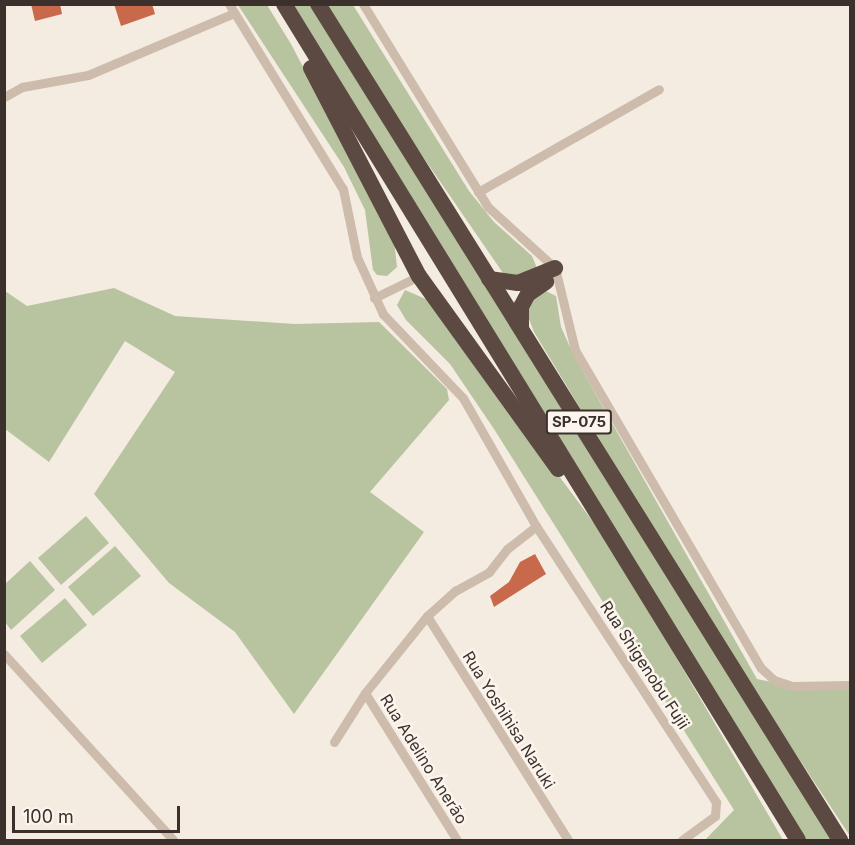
<!DOCTYPE html>
<meta charset="utf-8">
<style>
body{margin:0}
#map{position:relative;width:855px;height:845px;overflow:hidden;background:#f4ebe1;font-family:Inter,sans-serif}
div>[style]{position:absolute}
[style*='--x']{left:calc(var(--x)*1px);top:calc(var(--y)*1px);width:calc(var(--w)*1px);rotate:calc(var(--a)*1deg)}
.green>*{inset:0;background:#b8c4a0}
.building>*{inset:0;background:#c8694b}
.minor>*{height:9px;margin:-4.5px;padding:0 4.5px;transform-origin:4.5px;border-radius:4.5px;background:#cdbbac}
.motorway>*{height:16px;margin:-8px;padding:0 8px;transform-origin:8px;border-radius:8px;background:#5c4a42}
span{translate:-50% -50%;white-space:nowrap;text-align:center;line-height:1.15;-webkit-text-stroke:5px #fbf5ee;paint-order:stroke}
.shield-label span{padding:2px 4px;background:#fbf5ee;border:2px solid;border-radius:4px;-webkit-text-stroke-width:0}
.shield-label{font-size:15px;color:#3b302b;font-weight:700}
.street-label{font-size:16px;color:#3b302b}
.frame{position:absolute;inset:0;border:6px solid #3b302b;pointer-events:none}
.scale{position:absolute;left:12px;top:806px;width:168px;height:27px;box-sizing:border-box;border:3px solid #3b302b;border-top:0;padding-left:8px;font-size:18px;line-height:21px;white-space:nowrap;color:#3b302b;-webkit-text-stroke:4px #fbf5ee;paint-order:stroke}
</style>
<div id="map">
<div class="green">
<i style="clip-path:polygon(238px 5px,267px 5px,291px 44px,394px 240px,397px 267px,387px 276px,377px 275px,373px 270px,365px 210px,344px 167px)"></i>
<i style="clip-path:polygon(291px 5px,310px 5px,832px 840px,806px 840px)"></i>
<i style="clip-path:polygon(327px 5px,353px 5px,469px 191px,494px 222px,532px 256px,537px 268px,517px 277px,503px 273px,386px 103px)"></i>
<i style="clip-path:polygon(114px 288px,175px 316px,295px 324px,379px 322px,447px 389px,449px 400px,370px 492px,424px 532px,294px 714px,235px 632px,169px 583px,94px 494px,175px 372px,125px 341px,49px 462px,5px 429px,5px 291px,27px 306px)"></i>
<i style="clip-path:polygon(405px 290px,428px 300px,611px 546px,783px 840px,705px 840px,734px 810px,494px 429px,450px 364px,406px 320px,397px 305px)"></i>
<i style="clip-path:polygon(544px 290px,556px 296px,561px 327px,574px 356px,757px 679px,780px 684px,850px 688px,850px 836px,719px 638px,534px 332px,527px 314px,533px 294px)"></i>
<i style="clip-path:polygon(86px 516px,109px 543px,61px 585px,38px 558px)"></i>
<i style="clip-path:polygon(115px 546px,141px 576px,93px 616px,68px 587px)"></i>
<i style="clip-path:polygon(30px 561px,55px 590px,11px 630px,5px 622px,5px 584px)"></i>
<i style="clip-path:polygon(65px 598px,87px 625px,42px 663px,20px 636px)"></i>
</div>
<div class="building">
<i style="clip-path:polygon(31px 4px,60px 4px,62px 14px,35px 21px)"></i>
<i style="clip-path:polygon(114px 4px,152px 4px,155px 14px,121px 26px)"></i>
<i style="clip-path:polygon(535px 554px,546px 574px,494px 607px,490px 596px,509px 582px,520px 562px)"></i>
</div>
<div class="minor">
<i style="--x:229;--y:4;--w:217;--a:58.4"></i>
<i style="--x:343;--y:189;--w:69;--a:78.4"></i>
<i style="--x:357;--y:257;--w:63;--a:65.5"></i>
<i style="--x:383;--y:314;--w:116;--a:46.4"></i>
<i style="--x:463;--y:398;--w:147;--a:60.3"></i>
<i style="--x:536;--y:526;--w:330;--a:56.9"></i>
<i style="--x:716;--y:802;--w:14;--a:94"></i>
<i style="--x:715;--y:816;--w:41;--a:144"></i>
<i style="--x:363;--y:4;--w:238;--a:58.4"></i>
<i style="--x:488;--y:207;--w:91;--a:42.3"></i>
<i style="--x:555;--y:268;--w:84;--a:76.3"></i>
<i style="--x:575;--y:350;--w:368;--a:59.7"></i>
<i style="--x:761;--y:668;--w:18;--a:43"></i>
<i style="--x:774;--y:680;--w:20;--a:18"></i>
<i style="--x:793;--y:686;--w:57;--a:-1"></i>
<i style="--x:4;--y:97;--w:21;--a:-29"></i>
<i style="--x:22;--y:87;--w:67;--a:-10.3"></i>
<i style="--x:88;--y:75;--w:159;--a:-23"></i>
<i style="--x:478;--y:192;--w:208;--a:-29.6"></i>
<i style="--x:374;--y:298;--w:50;--a:-26.1"></i>
<i style="--x:427;--y:616;--w:265;--a:57.8"></i>
<i style="--x:4;--y:654;--w:251;--a:47.7"></i>
<i style="--x:365;--y:693;--w:173;--a:58"></i>
<i style="--x:334;--y:742;--w:58;--a:-57.7"></i>
<i style="--x:365;--y:693;--w:99;--a:-51.2"></i>
<i style="--x:427;--y:616;--w:38;--a:-42"></i>
<i style="--x:455;--y:591;--w:39;--a:-29"></i>
<i style="--x:489;--y:572;--w:29;--a:-52"></i>
<i style="--x:507;--y:549;--w:37;--a:-38"></i>
</div>
<div class="motorway">
<i style="--x:284;--y:4;--w:981;--a:58.42"></i>
<i style="--x:318;--y:4;--w:986;--a:58.02"></i>
<i style="--x:311;--y:68;--w:234;--a:62.6"></i>
<i style="--x:419;--y:276;--w:238;--a:54.2"></i>
<i style="--x:489;--y:279;--w:29;--a:8"></i>
<i style="--x:518;--y:283;--w:40;--a:-22"></i>
<i style="--x:521;--y:326;--w:19;--a:-90"></i>
<i style="--x:521;--y:307;--w:15;--a:-62"></i>
<i style="--x:528;--y:294;--w:22;--a:-34"></i>
</div>
<div class="shield-label">
<span style="left:579px;top:422px">SP-075</span>
</div>
<div class="street-label">
<span style="left:645px;top:665px;rotate:57deg">Rua Shigenobu Fujii</span>
<span style="left:509px;top:720px;rotate:58deg">Rua Yoshihisa Naruki</span>
<span style="left:424px;top:759px;rotate:58deg">Rua Adelino Anerão</span>
</div>
<div class="frame"></div>
<div class="scale">100 m</div>
</div>
